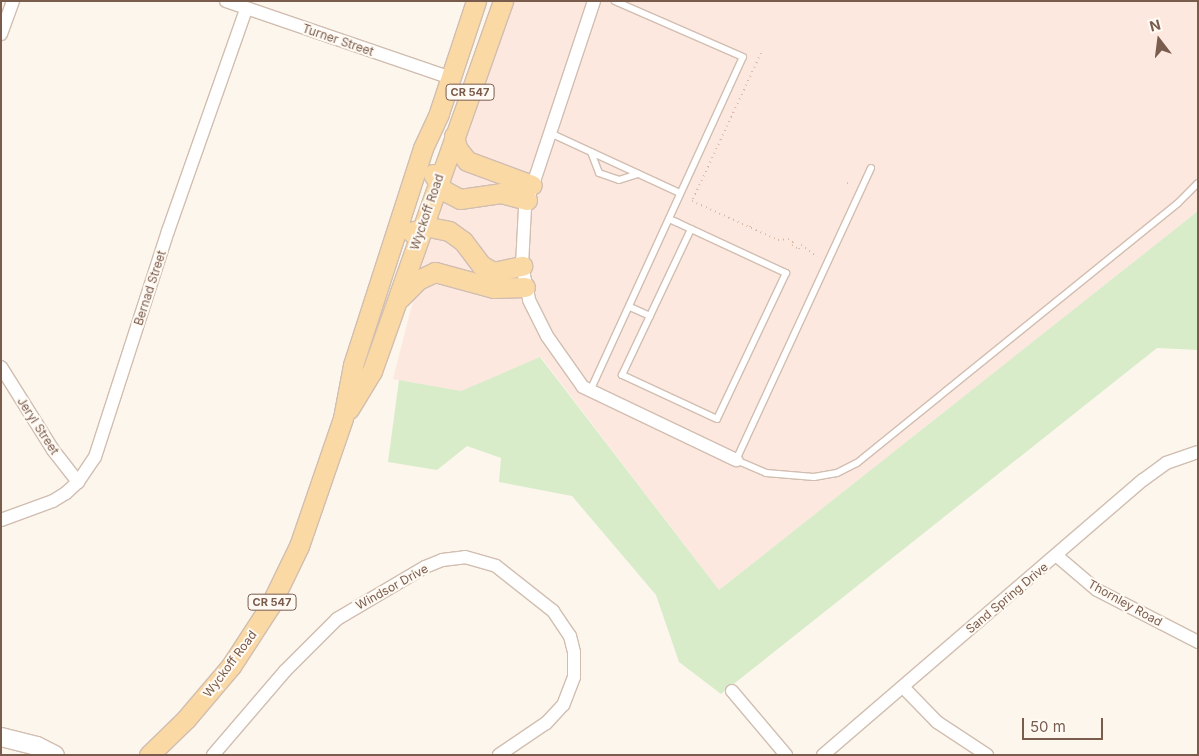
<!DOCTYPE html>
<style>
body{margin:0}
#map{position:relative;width:1199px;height:756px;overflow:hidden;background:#fdf6ec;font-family:Inter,sans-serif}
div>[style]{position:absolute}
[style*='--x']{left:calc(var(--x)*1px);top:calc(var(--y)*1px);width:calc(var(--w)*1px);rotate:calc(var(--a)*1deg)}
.commercial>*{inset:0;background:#fde8e0}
.green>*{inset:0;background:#d8ecc9}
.path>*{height:2px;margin-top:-1px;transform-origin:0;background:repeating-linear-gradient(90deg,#d9b8a5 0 1px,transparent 0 5px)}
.roads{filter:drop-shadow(1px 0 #d1beb0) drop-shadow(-1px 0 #d1beb0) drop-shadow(0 1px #d1beb0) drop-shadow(0 -1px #d1beb0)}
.lane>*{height:6px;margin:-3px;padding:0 3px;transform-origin:3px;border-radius:3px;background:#fff}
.street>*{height:12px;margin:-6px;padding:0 6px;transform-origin:6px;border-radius:6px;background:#fff}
.secondary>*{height:18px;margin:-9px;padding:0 9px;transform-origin:9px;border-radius:9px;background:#fff}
.primary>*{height:19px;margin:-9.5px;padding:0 9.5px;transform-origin:9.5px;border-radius:9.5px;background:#fbd9a5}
span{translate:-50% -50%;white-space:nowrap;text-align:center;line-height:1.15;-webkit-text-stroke:4px #fffaf3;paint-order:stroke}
.shield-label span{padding:1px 4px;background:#fffaf3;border:1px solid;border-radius:4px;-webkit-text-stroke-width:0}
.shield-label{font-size:11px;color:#7a5c4d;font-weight:700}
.street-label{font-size:12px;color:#7a5c4d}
.frame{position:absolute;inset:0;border:2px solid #7a5c4d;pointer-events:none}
.north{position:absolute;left:1134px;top:15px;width:50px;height:50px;-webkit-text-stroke:4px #fffaf3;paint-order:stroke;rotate:345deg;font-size:14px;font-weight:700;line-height:20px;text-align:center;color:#7a5c4d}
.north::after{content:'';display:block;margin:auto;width:18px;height:22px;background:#7a5c4d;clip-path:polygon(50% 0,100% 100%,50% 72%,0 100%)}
.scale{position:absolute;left:1022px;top:718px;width:81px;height:22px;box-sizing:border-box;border:2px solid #7a5c4d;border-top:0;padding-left:6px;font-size:15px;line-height:18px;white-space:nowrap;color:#7a5c4d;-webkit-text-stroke:4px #fffaf3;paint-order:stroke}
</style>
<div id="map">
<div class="commercial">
<i style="clip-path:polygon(513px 1px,1198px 1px,1198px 211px,719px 590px,541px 357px,461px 391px,393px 379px,435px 215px)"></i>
</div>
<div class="green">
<i style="clip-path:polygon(1198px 211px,1198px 350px,1157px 348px,721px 694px,679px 662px,656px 595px,572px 496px,499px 482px,501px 458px,467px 446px,437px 470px,388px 462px,399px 380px,461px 391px,540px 357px,719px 590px)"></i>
</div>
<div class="path">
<i style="--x:761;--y:53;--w:163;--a:115"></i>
<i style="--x:692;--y:201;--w:94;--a:24.4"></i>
<i style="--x:778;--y:240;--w:10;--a:-6"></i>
<i style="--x:788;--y:239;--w:6;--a:31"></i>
<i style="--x:793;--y:242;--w:3;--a:108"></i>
<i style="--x:792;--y:245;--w:8;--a:30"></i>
<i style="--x:799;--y:249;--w:4;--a:-63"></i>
<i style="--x:801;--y:245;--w:20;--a:37"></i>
<i style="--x:847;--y:183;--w:4;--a:27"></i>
<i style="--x:750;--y:227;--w:5;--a:-68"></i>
</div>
<div class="roads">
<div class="lane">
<i style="--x:550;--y:133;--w:143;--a:24.8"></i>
<i style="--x:591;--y:152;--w:22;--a:69"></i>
<i style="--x:599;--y:173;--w:21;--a:19"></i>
<i style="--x:619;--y:180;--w:20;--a:-18"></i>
<i style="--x:871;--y:168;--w:322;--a:114.8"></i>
<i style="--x:736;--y:460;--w:33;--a:23"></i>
<i style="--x:766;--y:473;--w:48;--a:4.8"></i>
<i style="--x:814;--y:477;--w:23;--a:-10"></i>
<i style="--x:837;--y:473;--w:22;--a:-27"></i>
<i style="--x:857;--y:463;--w:413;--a:-39"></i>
<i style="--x:1178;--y:203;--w:28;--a:-45"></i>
<i style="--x:669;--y:219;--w:8;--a:23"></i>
<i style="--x:676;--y:222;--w:17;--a:25"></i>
<i style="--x:691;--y:229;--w:105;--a:24.9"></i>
<i style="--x:786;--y:273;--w:161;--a:115.3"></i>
<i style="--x:717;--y:419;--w:105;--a:-155.1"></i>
<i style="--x:622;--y:375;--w:161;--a:-64.7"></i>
<i style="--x:630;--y:307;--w:22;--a:24"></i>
<i style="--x:590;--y:391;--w:367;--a:-65.4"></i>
<i style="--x:743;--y:57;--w:140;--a:-156.4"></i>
</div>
<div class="street">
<i style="--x:226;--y:1;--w:238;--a:18.9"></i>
<i style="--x:594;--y:1;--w:218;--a:108.4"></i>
<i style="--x:525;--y:208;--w:58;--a:93"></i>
<i style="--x:522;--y:266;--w:35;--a:78"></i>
<i style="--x:529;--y:300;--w:40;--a:63.4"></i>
<i style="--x:547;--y:336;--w:62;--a:54.8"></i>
<i style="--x:583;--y:387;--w:170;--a:25.5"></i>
<i style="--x:1;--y:34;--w:35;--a:-70"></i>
<i style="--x:1;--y:367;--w:98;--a:57.9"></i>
<i style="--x:53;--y:450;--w:41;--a:52"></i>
<i style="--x:1;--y:520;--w:55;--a:-20.1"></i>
<i style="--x:53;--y:501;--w:15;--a:-32"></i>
<i style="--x:66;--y:493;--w:16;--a:-43"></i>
<i style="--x:78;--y:482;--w:30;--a:-56"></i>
<i style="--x:95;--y:457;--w:237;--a:-72.1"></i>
<i style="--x:168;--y:231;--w:234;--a:-70.6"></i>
<i style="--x:1057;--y:556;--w:52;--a:40.4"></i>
<i style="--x:1097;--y:590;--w:114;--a:27.2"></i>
<i style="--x:903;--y:687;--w:49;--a:45.8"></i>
<i style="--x:937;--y:722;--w:60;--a:33.4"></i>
<i style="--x:732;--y:691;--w:84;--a:49.8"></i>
<i style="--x:213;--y:755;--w:111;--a:-49.4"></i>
<i style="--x:285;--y:671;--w:74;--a:-45"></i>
<i style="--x:337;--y:619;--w:102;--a:-30.6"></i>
<i style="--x:425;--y:567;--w:18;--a:-22"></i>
<i style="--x:442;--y:560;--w:23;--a:-7"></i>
<i style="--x:465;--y:557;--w:32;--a:16"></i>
<i style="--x:496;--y:566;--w:73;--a:38.3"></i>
<i style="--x:553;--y:611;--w:30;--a:56"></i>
<i style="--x:570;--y:636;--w:16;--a:76"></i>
<i style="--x:574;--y:652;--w:25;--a:90"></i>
<i style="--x:574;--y:677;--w:30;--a:111"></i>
<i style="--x:563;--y:705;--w:25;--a:133"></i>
<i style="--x:546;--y:723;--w:57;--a:145.8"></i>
<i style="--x:823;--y:755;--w:422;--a:-40.7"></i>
<i style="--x:1143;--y:480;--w:29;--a:-36"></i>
<i style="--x:1166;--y:463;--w:34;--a:-19"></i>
</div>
<div class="secondary">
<i style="--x:1;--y:737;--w:37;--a:14"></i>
<i style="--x:37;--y:746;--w:20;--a:27"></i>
</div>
<div class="primary">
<i style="--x:454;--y:136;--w:12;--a:76"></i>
<i style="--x:457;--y:148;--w:16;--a:52"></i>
<i style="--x:467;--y:161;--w:69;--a:20.3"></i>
<i style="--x:433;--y:174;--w:19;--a:58"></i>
<i style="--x:443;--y:190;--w:19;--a:28"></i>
<i style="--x:460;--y:199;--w:41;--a:-8.3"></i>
<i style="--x:501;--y:193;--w:27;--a:15"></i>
<i style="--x:411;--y:232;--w:19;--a:-16"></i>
<i style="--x:429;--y:227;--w:20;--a:11"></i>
<i style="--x:449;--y:231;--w:17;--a:36"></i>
<i style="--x:463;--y:241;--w:30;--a:53"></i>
<i style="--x:481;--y:265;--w:14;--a:30"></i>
<i style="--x:493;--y:272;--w:30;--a:-12"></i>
<i style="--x:400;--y:298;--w:25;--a:-45"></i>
<i style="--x:418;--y:280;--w:19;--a:-25"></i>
<i style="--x:435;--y:272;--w:61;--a:15.2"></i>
<i style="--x:494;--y:288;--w:31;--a:-2"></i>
<i style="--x:349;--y:409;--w:44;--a:-58.8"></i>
<i style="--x:372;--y:371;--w:393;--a:-70.5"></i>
<i style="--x:149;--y:755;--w:52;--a:-44.2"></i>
<i style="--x:186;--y:719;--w:70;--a:-49.7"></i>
<i style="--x:231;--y:666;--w:72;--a:-57"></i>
<i style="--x:270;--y:606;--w:67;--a:-64.2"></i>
<i style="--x:299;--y:546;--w:135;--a:-71"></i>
<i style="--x:343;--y:418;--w:54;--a:-79.3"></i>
<i style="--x:353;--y:365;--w:228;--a:-72.1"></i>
<i style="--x:423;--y:148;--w:38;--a:-65"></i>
<i style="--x:439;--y:113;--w:118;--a:-71.7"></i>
</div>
</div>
<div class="shield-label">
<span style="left:470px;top:92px">CR 547</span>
<span style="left:272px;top:602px">CR 547</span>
</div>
<div class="street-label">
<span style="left:338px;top:40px;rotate:19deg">Turner Street</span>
<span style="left:427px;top:212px;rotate:-71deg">Wyckoff Road</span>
<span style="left:150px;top:288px;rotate:-72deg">Bernad Street</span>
<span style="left:38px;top:426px;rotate:57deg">Jeryl Street</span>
<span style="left:392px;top:587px;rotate:-29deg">Windsor Drive</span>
<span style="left:1007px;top:598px;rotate:-40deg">Sand Spring Drive</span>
<span style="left:1125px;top:603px;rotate:29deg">Thornley Road</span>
<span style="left:230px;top:664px;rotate:-53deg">Wyckoff Road</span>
</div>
<div class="frame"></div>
<div class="north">N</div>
<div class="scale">50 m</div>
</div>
